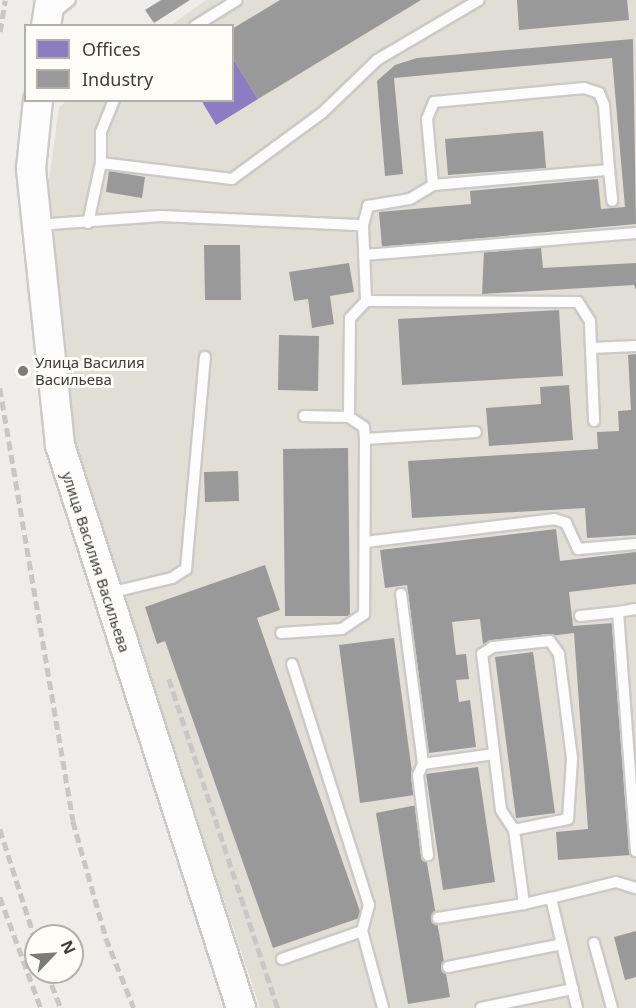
<!DOCTYPE html>
<meta charset="utf-8">
<style>
body{margin:0}
#map{position:relative;width:636px;height:1008px;overflow:hidden;background:#eeedea;font-family:"Noto Sans",sans-serif}
div>[style]{position:absolute}
[style*='--x']{left:calc(var(--x)*1px);top:calc(var(--y)*1px);width:calc(var(--w)*1px);rotate:calc(var(--a)*1deg)}
.built>*{inset:0;background:#e1ded6}
.offices>*{inset:0;background:#8e7cc3}
.industry>*{inset:0;background:#999}
.roads{filter:drop-shadow(2px 0 #cbcac7) drop-shadow(-2px 0 #cbcac7) drop-shadow(0 2px #cbcac7) drop-shadow(0 -2px #cbcac7)}
.lane>*{height:10px;margin:-5px;padding:0 5px;transform-origin:5px;border-radius:5px;background:#fcfcfc}
.secondary>*{height:28px;margin:-14px;padding:0 14px;transform-origin:14px;border-radius:14px;background:#fcfcfc}
.rail>*{height:4.5px;margin-top:-2.25px;transform-origin:0;background:repeating-linear-gradient(90deg,#c7c7c6 0 9px,transparent 0 13.5px)}
.dots>*{width:16px;height:16px;translate:-50% -50%;box-sizing:border-box;border:3px solid #fdfcf6;border-radius:50%}
span{translate:-50% -50%;white-space:nowrap;text-align:center;line-height:1.15;-webkit-text-stroke:6px #fdfcf6;paint-order:stroke}
.poi-label{font-size:15px;color:#3e3d3b}
.left{translate:0 -50%;text-align:left}
.street-label{font-size:15px;color:#3e3d3b}
.legend{position:absolute;left:24px;top:24px;width:210px;height:78px;box-sizing:border-box;background:#fdfcf6;border:2px solid #b1b0ab;margin:0;padding:8px 10px;list-style:none;font-size:18px;color:#3e3d3b}
.legend li{display:flex;align-items:center;gap:12px;height:30px}
.legend b{width:30px;border:2px solid #b1b0ab}
.north{position:absolute;left:24px;top:924px;width:60px;height:60px;box-sizing:border-box;background:#fdfcf6;border:2px solid #b1b0ab;border-radius:50%;rotate:65deg;font-size:16px;font-weight:700;line-height:24px;text-align:center;color:#3e3d3b}
.north::after{content:'';display:block;margin:auto;width:21px;height:27px;background:#7c7b78;clip-path:polygon(50% 0,100% 100%,50% 72%,0 100%)}
</style>
<div id="map">
<div class="built">
<i style="clip-path:polygon(206px 0,636px 0,636px 1008px,260px 1008px,77px 462px,47px 194px,59px 107px,68px 100px,232px 100px,232px 26px,171px 25px)"></i>
</div>
<div class="offices">
<i style="clip-path:polygon(232px 57px,258px 99px,216px 125px,201px 100px,232px 100px)"></i>
</div>
<div class="industry">
<i style="clip-path:polygon(161px 0,190px 0,154px 23px,145px 10px)"></i>
<i style="clip-path:polygon(280px 0,421px 0,258px 99px,232px 57px,232px 29px)"></i>
<i style="clip-path:polygon(517px 0,627px 0,629px 20px,519px 30px)"></i>
<i style="clip-path:polygon(633px 39px,636px 224px,382px 247px,379px 212px,471px 204px,470px 191px,598px 179px,601px 209px,625px 207px,612px 58px,394px 78px,403px 174px,385px 176px,377px 81px,395px 65px,417px 58px)"></i>
<i style="clip-path:polygon(543px 131px,546px 168px,448px 175px,445px 139px)"></i>
<i style="clip-path:polygon(109px 171px,145px 177px,142px 198px,106px 192px)"></i>
<i style="clip-path:polygon(204px 245px,240px 245px,241px 300px,205px 300px)"></i>
<i style="clip-path:polygon(541px 248px,543px 268px,636px 263px,636px 290px,634px 285px,482px 294px,484px 251px)"></i>
<i style="clip-path:polygon(349px 263px,354px 292px,330px 296px,334px 324px,312px 328px,308px 299px,294px 301px,289px 272px)"></i>
<i style="clip-path:polygon(559px 310px,563px 376px,402px 385px,398px 319px)"></i>
<i style="clip-path:polygon(279px 335px,319px 336px,318px 391px,278px 390px)"></i>
<i style="clip-path:polygon(636px 354px,636px 535px,587px 538px,585px 508px,412px 518px,408px 461px,598px 449px,597px 432px,619px 431px,618px 411px,631px 410px,628px 355px)"></i>
<i style="clip-path:polygon(569px 385px,573px 440px,489px 446px,486px 408px,541px 404px,540px 387px)"></i>
<i style="clip-path:polygon(348px 448px,350px 616px,285px 616px,283px 449px)"></i>
<i style="clip-path:polygon(238px 471px,239px 501px,205px 502px,204px 472px)"></i>
<i style="clip-path:polygon(556px 529px,560px 561px,636px 552px,636px 584px,569px 592px,573px 626px,614px 623px,631px 855px,558px 860px,556px 832px,588px 829px,574px 633px,483px 644px,480px 619px,452px 622px,456px 655px,466px 654px,469px 679px,456px 680px,459px 702px,470px 700px,476px 747px,429px 753px,407px 585px,385px 588px,380px 550px)"></i>
<i style="clip-path:polygon(265px 565px,280px 610px,257px 618px,362px 917px,273px 948px,165px 641px,157px 644px,145px 607px)"></i>
<i style="clip-path:polygon(394px 638px,415px 795px,360px 803px,339px 645px)"></i>
<i style="clip-path:polygon(533px 652px,555px 813px,516px 818px,495px 657px)"></i>
<i style="clip-path:polygon(478px 767px,495px 882px,443px 890px,426px 774px)"></i>
<i style="clip-path:polygon(417px 805px,450px 997px,408px 1004px,376px 813px)"></i>
<i style="clip-path:polygon(636px 931px,636px 977px,625px 980px,614px 937px)"></i>
</div>
<div class="roads">
<div class="lane">
<i style="--x:55;--y:12;--w:19;--a:-39"></i>
<i style="--x:195;--y:26;--w:49;--a:-31.8"></i>
<i style="--x:101;--y:163;--w:31;--a:-90"></i>
<i style="--x:101;--y:132;--w:35;--a:-68"></i>
<i style="--x:433;--y:185;--w:66;--a:-95.2"></i>
<i style="--x:427;--y:119;--w:18;--a:-68"></i>
<i style="--x:434;--y:102;--w:151;--a:-5.3"></i>
<i style="--x:584;--y:88;--w:16;--a:18"></i>
<i style="--x:599;--y:93;--w:13;--a:67"></i>
<i style="--x:604;--y:105;--w:65;--a:85.6"></i>
<i style="--x:88;--y:223;--w:61;--a:-77.8"></i>
<i style="--x:101;--y:163;--w:132;--a:7"></i>
<i style="--x:232;--y:179;--w:112;--a:-36.3"></i>
<i style="--x:322;--y:113;--w:76;--a:-43.9"></i>
<i style="--x:377;--y:60;--w:118;--a:-30.5"></i>
<i style="--x:37;--y:225;--w:124;--a:-4.2"></i>
<i style="--x:161;--y:216;--w:202;--a:2.6"></i>
<i style="--x:363;--y:225;--w:76;--a:87.7"></i>
<i style="--x:366;--y:301;--w:23;--a:133"></i>
<i style="--x:350;--y:318;--w:99;--a:90.6"></i>
<i style="--x:349;--y:417;--w:18;--a:34"></i>
<i style="--x:364;--y:427;--w:12;--a:85"></i>
<i style="--x:365;--y:439;--w:175;--a:90.3"></i>
<i style="--x:364;--y:614;--w:27;--a:146"></i>
<i style="--x:342;--y:629;--w:61;--a:176.2"></i>
<i style="--x:363;--y:225;--w:20;--a:-75"></i>
<i style="--x:368;--y:206;--w:43;--a:-9.5"></i>
<i style="--x:410;--y:199;--w:27;--a:-31"></i>
<i style="--x:433;--y:185;--w:177;--a:-4.9"></i>
<i style="--x:609;--y:170;--w:31;--a:84"></i>
<i style="--x:364;--y:255;--w:273;--a:-4.6"></i>
<i style="--x:366;--y:301;--w:212;--a:0.3"></i>
<i style="--x:578;--y:302;--w:22;--a:58"></i>
<i style="--x:590;--y:321;--w:27;--a:88"></i>
<i style="--x:591;--y:348;--w:45;--a:-2.5"></i>
<i style="--x:591;--y:348;--w:73;--a:87.6"></i>
<i style="--x:304;--y:416;--w:45;--a:1.3"></i>
<i style="--x:365;--y:439;--w:111;--a:-3.6"></i>
<i style="--x:365;--y:542;--w:190;--a:-6.9"></i>
<i style="--x:554;--y:519;--w:13;--a:18"></i>
<i style="--x:566;--y:523;--w:29;--a:65"></i>
<i style="--x:578;--y:549;--w:58;--a:-4.9"></i>
<i style="--x:109;--y:593;--w:65;--a:-13.4"></i>
<i style="--x:172;--y:578;--w:17;--a:-33"></i>
<i style="--x:186;--y:569;--w:213;--a:-84.9"></i>
<i style="--x:401;--y:594;--w:171;--a:82.6"></i>
<i style="--x:423;--y:764;--w:72;--a:-8"></i>
<i style="--x:636;--y:609;--w:18;--a:171"></i>
<i style="--x:618;--y:612;--w:240;--a:85.7"></i>
<i style="--x:580;--y:616;--w:38;--a:-6"></i>
<i style="--x:292;--y:664;--w:253;--a:72.3"></i>
<i style="--x:369;--y:905;--w:27;--a:105"></i>
<i style="--x:362;--y:931;--w:80;--a:74.7"></i>
<i style="--x:423;--y:764;--w:12;--a:114"></i>
<i style="--x:418;--y:775;--w:81;--a:82.9"></i>
<i style="--x:514;--y:830;--w:24;--a:-123"></i>
<i style="--x:501;--y:810;--w:157;--a:-96.9"></i>
<i style="--x:482;--y:654;--w:13;--a:-32"></i>
<i style="--x:493;--y:647;--w:57;--a:-6"></i>
<i style="--x:550;--y:641;--w:16;--a:55"></i>
<i style="--x:559;--y:654;--w:106;--a:82.9"></i>
<i style="--x:572;--y:759;--w:60;--a:93.8"></i>
<i style="--x:568;--y:819;--w:55;--a:168.5"></i>
<i style="--x:514;--y:830;--w:75;--a:82.3"></i>
<i style="--x:524;--y:904;--w:28;--a:-13"></i>
<i style="--x:438;--y:918;--w:87;--a:-9.2"></i>
<i style="--x:594;--y:943;--w:67;--a:74.5"></i>
<i style="--x:282;--y:959;--w:85;--a:-19.3"></i>
<i style="--x:448;--y:967;--w:116;--a:-11.4"></i>
<i style="--x:481;--y:1008;--w:94;--a:-11.7"></i>
<i style="--x:577;--y:1008;--w:113;--a:-103.3"></i>
<i style="--x:551;--y:898;--w:67;--a:-13.8"></i>
<i style="--x:616;--y:882;--w:21;--a:17"></i>
</div>
<div class="secondary">
<i style="--x:46;--y:26;--w:26;--a:-81"></i>
<i style="--x:38;--y:100;--w:69;--a:95.8"></i>
<i style="--x:31;--y:169;--w:278;--a:84"></i>
<i style="--x:60;--y:445;--w:591;--a:72.18"></i>
</div>
</div>
<div class="rail">
<i style="--x:0;--y:32;--w:32;--a:-81"></i>
<i style="--x:0;--y:388;--w:439;--a:80.4"></i>
<i style="--x:73;--y:821;--w:122;--a:74.2"></i>
<i style="--x:106;--y:938;--w:75;--a:68.2"></i>
<i style="--x:169;--y:679;--w:347;--a:71.7"></i>
<i style="--x:0;--y:829;--w:119;--a:72.3"></i>
<i style="--x:0;--y:897;--w:118;--a:69.7"></i>
<i style="--x:47;--y:972;--w:39;--a:69"></i>
</div>
<div class="dots">
<i style="left:23px;top:371px;background:#7c7b78"></i>
</div>
<div class="poi-label">
<span class="left" style="left:35px;top:371px">Улица Василия<br>Васильева</span>
</div>
<div class="street-label">
<span style="left:96px;top:562px;rotate:72deg">улица Василия Васильева</span>
</div>
<ul class="legend">
<li><b style="height:16px;background:#8e7cc3"></b>Offices</li>
<li><b style="height:16px;background:#999"></b>Industry</li>
</ul>
<div class="north">N</div>
</div>
